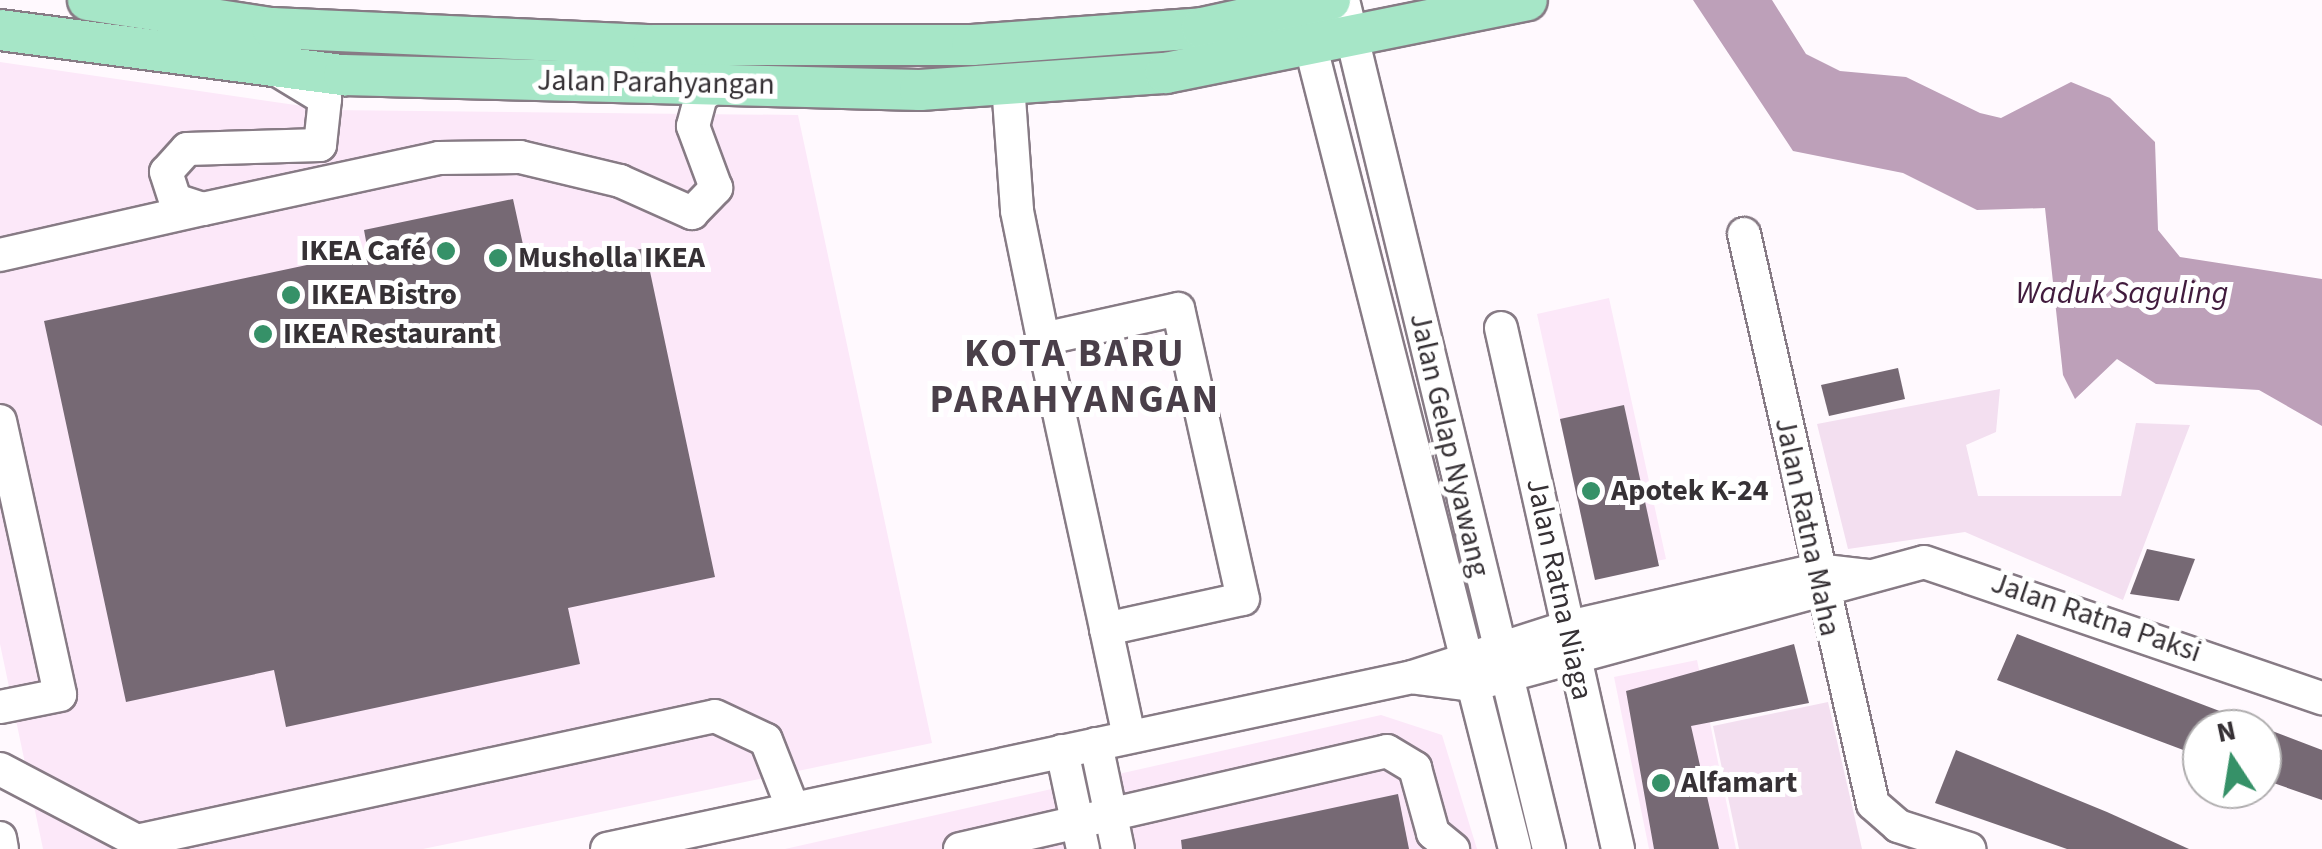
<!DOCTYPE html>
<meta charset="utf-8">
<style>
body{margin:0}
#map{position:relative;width:2322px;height:849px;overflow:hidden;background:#fff9fe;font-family:"Source Sans 3",sans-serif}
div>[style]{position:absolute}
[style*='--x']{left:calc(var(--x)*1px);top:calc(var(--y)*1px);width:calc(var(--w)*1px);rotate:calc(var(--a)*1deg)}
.built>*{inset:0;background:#fce8f9}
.green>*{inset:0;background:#f3dff0}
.water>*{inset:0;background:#bda0b9}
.building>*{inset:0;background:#766974}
.roads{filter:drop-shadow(2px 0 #877b85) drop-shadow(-2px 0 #877b85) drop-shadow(0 2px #877b85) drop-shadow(0 -2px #877b85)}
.minor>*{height:32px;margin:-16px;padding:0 16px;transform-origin:16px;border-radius:16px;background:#fff}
.major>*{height:40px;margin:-20px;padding:0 20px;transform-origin:20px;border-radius:20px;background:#a6e6c7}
.dots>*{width:28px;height:28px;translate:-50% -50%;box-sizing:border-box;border:5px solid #fff;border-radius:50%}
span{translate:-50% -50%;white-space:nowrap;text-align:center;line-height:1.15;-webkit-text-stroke:10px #fff;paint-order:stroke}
.street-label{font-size:30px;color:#363135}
.poi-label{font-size:30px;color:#363135;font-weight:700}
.right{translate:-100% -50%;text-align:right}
.left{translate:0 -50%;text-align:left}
.water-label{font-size:32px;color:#411b3d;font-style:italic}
.district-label{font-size:40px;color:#4a3f49;font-weight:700;letter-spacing:2.5px}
.north{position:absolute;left:2182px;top:709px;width:100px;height:100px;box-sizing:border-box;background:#fff;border:2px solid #afadae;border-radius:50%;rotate:348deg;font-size:28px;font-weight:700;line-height:40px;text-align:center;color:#363135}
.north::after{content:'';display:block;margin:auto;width:35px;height:45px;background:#369168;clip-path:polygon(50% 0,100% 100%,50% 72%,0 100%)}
</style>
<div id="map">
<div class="built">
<i style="clip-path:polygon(0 62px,330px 110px,798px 115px,932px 743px,423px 849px,43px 849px,0 644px)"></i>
<i style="clip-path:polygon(1609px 298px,1666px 559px,1594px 575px,1537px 314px)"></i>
<i style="clip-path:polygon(1697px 660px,1736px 849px,1649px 849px,1614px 677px)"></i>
<i style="clip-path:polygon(1381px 715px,1442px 735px,1477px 849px,785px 849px)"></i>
</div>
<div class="green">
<i style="clip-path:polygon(2000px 389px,1996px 432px,1966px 445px,1978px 496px,2121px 496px,2136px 423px,2190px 425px,2123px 600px,1965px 532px,1848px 549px,1817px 424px)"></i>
<i style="clip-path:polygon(1828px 702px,1862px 849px,1739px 849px,1713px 726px)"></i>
</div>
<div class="water">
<i style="clip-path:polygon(1693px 0,1772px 0,1806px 54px,1840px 71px,1906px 77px,1980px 113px,2001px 118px,2071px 82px,2110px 98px,2155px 142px,2158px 230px,2180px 257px,2322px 279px,2322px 426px,2259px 390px,2156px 384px,2117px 359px,2075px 399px,2063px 375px,2045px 208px,1977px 210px,1903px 173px,1793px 151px)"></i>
</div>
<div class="building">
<i style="clip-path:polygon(513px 199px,529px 272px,645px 248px,715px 577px,568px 608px,580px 664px,286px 727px,274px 670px,126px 702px,44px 321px,368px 252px,364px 230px)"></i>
<i style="clip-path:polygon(1898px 368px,1905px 399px,1829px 416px,1821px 385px)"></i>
<i style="clip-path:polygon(1624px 405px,1659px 566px,1595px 580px,1560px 419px)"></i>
<i style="clip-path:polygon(2147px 549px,2195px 559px,2179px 601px,2130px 594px)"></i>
<i style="clip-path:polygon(2017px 634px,2322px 750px,2322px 800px,2262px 779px,2262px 729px,2202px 729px,2202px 757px,1997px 680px)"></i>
<i style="clip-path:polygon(1794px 644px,1809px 703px,1691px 726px,1719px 849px,1654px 849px,1626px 691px)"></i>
<i style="clip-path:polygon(1956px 750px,2107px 812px,2189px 849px,2067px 849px,1935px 803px)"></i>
<i style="clip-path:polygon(1398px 794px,1409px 849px,1182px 849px,1181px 840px)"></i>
</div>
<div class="roads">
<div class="minor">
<i style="--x:1343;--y:0;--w:874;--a:76.36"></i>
<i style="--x:1304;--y:20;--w:855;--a:75.72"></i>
<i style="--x:279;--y:71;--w:54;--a:31.3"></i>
<i style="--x:325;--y:99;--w:46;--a:96.2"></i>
<i style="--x:320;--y:145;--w:133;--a:178.3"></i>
<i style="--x:187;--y:149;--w:31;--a:132"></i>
<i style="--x:166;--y:172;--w:29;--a:72"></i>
<i style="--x:175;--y:200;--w:29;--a:18"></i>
<i style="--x:203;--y:209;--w:241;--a:-12.2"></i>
<i style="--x:439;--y:158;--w:81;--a:-0.7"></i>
<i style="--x:520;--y:157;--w:103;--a:13.5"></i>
<i style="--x:620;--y:181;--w:79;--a:24"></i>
<i style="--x:692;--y:213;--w:35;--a:-46"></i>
<i style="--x:716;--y:188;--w:66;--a:-110.4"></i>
<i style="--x:693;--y:126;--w:31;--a:-75"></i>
<i style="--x:701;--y:96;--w:20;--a:-33"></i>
<i style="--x:1008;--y:84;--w:127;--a:85.9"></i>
<i style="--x:1017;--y:211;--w:131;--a:78.5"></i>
<i style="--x:1043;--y:339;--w:297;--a:77.7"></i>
<i style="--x:1106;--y:629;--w:140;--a:-12.4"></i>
<i style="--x:1243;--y:599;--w:297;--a:-102.6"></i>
<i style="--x:1178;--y:309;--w:138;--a:167.5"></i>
<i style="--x:1744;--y:234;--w:584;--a:77.25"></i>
<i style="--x:1873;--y:804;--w:33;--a:41"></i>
<i style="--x:1898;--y:826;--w:75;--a:17.9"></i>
<i style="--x:0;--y:255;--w:208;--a:-12.8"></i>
<i style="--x:1501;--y:328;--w:534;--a:77.34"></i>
<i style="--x:0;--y:421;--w:280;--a:77.6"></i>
<i style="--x:60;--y:695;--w:61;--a:168.7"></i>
<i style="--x:1106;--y:629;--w:109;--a:77.9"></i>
<i style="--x:1417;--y:678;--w:55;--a:7.3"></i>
<i style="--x:1472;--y:685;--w:468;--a:-15.2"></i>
<i style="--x:1924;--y:562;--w:421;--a:18.9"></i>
<i style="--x:1096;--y:744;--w:107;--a:78.2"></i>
<i style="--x:1062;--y:751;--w:100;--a:77.9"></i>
<i style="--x:0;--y:769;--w:155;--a:27.7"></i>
<i style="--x:137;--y:841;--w:591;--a:-12.2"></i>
<i style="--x:715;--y:716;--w:56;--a:25.2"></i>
<i style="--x:766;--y:740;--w:74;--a:68.6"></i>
<i style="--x:0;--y:838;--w:11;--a:80"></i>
<i style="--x:607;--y:849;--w:823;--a:-12.06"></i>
<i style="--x:1412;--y:677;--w:164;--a:-17.8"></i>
<i style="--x:1568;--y:627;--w:254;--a:-12.9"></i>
<i style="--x:1816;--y:570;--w:52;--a:6.6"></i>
<i style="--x:960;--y:849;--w:438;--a:-12.9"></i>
<i style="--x:1387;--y:751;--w:33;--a:31"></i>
<i style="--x:1415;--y:768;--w:67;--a:74.5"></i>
<i style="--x:1433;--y:833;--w:26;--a:39"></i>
</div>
<div class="major">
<i style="--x:88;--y:0;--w:186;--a:8.7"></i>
<i style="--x:272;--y:28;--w:381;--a:2.6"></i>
<i style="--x:653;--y:45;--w:319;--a:0"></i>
<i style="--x:972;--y:45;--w:231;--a:-4.2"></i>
<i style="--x:1202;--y:28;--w:131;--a:-12.3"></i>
<i style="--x:0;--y:30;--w:347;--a:7.5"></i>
<i style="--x:344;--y:75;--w:576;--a:1.49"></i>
<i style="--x:920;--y:90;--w:247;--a:-4"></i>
<i style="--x:1166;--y:73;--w:368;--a:-11.4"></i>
</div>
</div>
<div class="dots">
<i style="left:446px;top:251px;background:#369168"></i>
<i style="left:498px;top:258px;background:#369168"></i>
<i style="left:291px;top:295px;background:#369168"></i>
<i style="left:263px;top:334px;background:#369168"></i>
<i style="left:1591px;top:491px;background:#369168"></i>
<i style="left:1661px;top:783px;background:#369168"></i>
</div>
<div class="street-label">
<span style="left:656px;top:83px;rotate:1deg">Jalan Parahyangan</span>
<span style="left:1449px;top:445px;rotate:77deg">Jalan Gelap Nyawang</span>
<span style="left:1807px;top:527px;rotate:78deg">Jalan Ratna Maha</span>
<span style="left:1559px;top:589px;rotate:78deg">Jalan Ratna Niaga</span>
<span style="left:2096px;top:618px;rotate:19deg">Jalan Ratna Paksi</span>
</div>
<div class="poi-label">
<span class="right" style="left:426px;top:251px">IKEA Café</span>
<span class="left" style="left:518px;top:258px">Musholla IKEA</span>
<span class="left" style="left:311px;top:295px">IKEA Bistro</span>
<span class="left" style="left:283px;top:334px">IKEA Restaurant</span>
<span class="left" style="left:1611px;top:491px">Apotek K-24</span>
<span class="left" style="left:1681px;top:783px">Alfamart</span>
</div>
<div class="water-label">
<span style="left:2122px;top:293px">Waduk Saguling</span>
</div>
<div class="district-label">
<span style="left:1075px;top:377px">KOTA BARU<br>PARAHYANGAN</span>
</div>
<div class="north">N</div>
</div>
